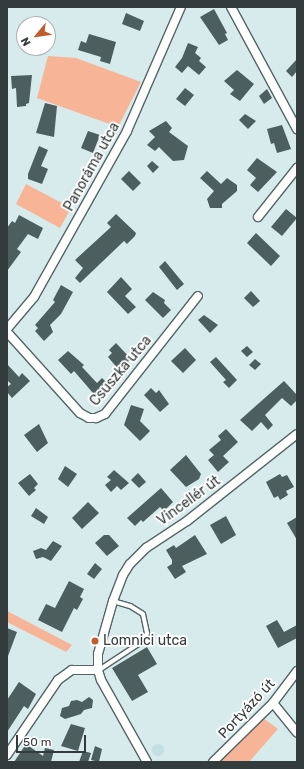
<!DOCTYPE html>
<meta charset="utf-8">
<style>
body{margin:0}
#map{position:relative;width:304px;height:769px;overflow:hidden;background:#d7eaec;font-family:Rubik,sans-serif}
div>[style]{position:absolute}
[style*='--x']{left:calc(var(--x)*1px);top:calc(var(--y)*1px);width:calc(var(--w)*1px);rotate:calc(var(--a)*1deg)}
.built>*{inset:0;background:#c2dfe1}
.round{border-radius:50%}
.green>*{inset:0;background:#f8b497}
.building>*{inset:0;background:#4d5e5f}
.roads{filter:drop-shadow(1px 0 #546567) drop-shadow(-1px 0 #546567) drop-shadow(0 1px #546567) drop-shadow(0 -1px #546567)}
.lane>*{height:4px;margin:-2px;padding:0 2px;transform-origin:2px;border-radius:2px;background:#fff}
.street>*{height:8px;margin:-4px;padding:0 4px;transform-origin:4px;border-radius:4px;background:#fff}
.dots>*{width:11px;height:11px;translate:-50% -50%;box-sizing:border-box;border:2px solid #fff;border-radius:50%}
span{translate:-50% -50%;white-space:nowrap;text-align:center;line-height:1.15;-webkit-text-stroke:4px #fff;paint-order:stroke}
.street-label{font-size:14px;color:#333b3c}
.poi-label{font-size:14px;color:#333b3c}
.left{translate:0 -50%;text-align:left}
.frame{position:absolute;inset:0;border:8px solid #333b3c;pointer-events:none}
.north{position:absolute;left:16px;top:16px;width:40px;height:40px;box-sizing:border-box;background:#fff;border:1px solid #adb1b1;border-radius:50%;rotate:241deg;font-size:11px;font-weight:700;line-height:16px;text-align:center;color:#333b3c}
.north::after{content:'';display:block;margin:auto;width:14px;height:18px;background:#c25d2b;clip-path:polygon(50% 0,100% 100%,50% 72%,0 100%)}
.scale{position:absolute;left:16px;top:735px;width:70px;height:18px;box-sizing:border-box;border:2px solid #333b3c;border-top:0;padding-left:5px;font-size:12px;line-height:14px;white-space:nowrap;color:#333b3c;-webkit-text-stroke:3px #fff;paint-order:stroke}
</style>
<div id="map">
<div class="built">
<i class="round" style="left:152px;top:744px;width:12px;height:12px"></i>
</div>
<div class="green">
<i style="clip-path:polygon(48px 56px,76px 58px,141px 82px,118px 127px,37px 98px)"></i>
<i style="clip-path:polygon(26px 184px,71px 208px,60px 228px,16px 204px)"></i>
<i style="clip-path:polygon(7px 611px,72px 645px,66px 652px,7px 622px)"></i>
<i style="clip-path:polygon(263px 718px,278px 729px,249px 762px,216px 762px)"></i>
</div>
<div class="building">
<i style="clip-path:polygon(214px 9px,227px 33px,225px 34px,228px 40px,219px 45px,200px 17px)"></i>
<i style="clip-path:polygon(126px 13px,144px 21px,140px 31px,122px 24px)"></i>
<i style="clip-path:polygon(89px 34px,116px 42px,110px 64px,100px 61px,101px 57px,78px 50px,81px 41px,86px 43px)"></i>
<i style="clip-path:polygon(188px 43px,198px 47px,195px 53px,201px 58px,199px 61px,206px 67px,199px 75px,188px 66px,182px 73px,175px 67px,182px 58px)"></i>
<i style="clip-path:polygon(297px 59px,297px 71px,292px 77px,286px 71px)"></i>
<i style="clip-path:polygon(237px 70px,254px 84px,240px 101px,230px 94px,234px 90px,224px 81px)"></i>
<i style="clip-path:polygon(32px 75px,29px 103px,26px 104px,26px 106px,17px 107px,16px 88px,12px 89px,11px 76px)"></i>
<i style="clip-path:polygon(185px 88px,194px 95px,185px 106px,176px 99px)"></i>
<i style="clip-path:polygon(267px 89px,272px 98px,264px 104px,259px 96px)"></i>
<i style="clip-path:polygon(45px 103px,57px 106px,54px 137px,36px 133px)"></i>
<i style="clip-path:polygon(245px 114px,256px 121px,248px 129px,239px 120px)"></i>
<i style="clip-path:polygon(166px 121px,172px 128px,169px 132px,188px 146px,184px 160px,173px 161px,159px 147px,155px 151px,147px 145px,155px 137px,149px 131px)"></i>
<i style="clip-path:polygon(282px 125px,291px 149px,277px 153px,274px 143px,271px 144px,267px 129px)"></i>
<i style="clip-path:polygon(88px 131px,100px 135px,93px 153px,81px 148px)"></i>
<i style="clip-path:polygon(39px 146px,48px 150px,41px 166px,48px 169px,42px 184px,28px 179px,28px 174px)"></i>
<i style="clip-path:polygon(257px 158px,277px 172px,258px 192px,250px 185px,256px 178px,247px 170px)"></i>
<i style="clip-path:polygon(152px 161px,159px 167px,153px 173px,147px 166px)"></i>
<i style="clip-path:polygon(129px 171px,141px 183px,133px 191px,121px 179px)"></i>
<i style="clip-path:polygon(207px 171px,221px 184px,227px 178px,237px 185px,237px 191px,222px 204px,222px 208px,210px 208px,207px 199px,214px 191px,200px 178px)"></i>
<i style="clip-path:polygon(286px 209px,297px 218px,282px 236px,271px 227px)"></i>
<i style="clip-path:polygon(116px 214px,136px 233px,135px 236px,127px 244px,124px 241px,80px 283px,75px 278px,83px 268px,75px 260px,111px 227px,107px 223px)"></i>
<i style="clip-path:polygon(19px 215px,43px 228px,38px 239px,28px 234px,17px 249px,21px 252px,7px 271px,7px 228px,12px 221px,15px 223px)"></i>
<i style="clip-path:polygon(256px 233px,280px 256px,271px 266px,247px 243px)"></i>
<i style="clip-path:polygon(165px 261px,184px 284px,177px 290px,159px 267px)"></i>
<i style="clip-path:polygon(121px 277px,132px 289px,125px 296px,136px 307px,128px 314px,107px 292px)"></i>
<i style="clip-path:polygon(61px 285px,73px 292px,61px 314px,50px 325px,53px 332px,44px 341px,35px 331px,38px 328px,35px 325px,55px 302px,53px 300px)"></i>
<i style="clip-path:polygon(251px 291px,260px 301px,253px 307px,244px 298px)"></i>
<i style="clip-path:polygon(153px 292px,165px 300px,164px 303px,171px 310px,163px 318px,145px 300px)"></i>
<i style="clip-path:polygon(204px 315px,218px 325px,210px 333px,198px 320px)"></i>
<i style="clip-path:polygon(116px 343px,131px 359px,119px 370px,108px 357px,112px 353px,109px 350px)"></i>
<i style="clip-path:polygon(247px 346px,253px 352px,247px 357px,241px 351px)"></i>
<i style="clip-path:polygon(185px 348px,196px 360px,183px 373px,171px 361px)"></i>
<i style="clip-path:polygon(68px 351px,84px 365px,82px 367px,97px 383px,102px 378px,112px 388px,99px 400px,74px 371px,71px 374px,58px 360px)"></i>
<i style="clip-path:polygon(216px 357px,237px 380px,229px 388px,223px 382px,226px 380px,210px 362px)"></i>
<i style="clip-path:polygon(255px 359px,261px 364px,255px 370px,249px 365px)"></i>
<i style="clip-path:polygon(7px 364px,19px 377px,22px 373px,30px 381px,12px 398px,7px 392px,7px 387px,11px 384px,7px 380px)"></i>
<i style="clip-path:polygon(284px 381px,297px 395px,297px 400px,291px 406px,282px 398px,265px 415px,273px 425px,268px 430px,261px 422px,252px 431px,240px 420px)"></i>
<i style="clip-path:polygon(151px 388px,156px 393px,159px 390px,169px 404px,160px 412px,144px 395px)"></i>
<i style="clip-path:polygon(131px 405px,144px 409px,140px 421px,150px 431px,140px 441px,124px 425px)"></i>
<i style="clip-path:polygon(39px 424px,48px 443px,37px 452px,24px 435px)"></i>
<i style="clip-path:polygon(226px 429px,238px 442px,223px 456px,229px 462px,218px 472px,208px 460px,214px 455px,209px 450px,221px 440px,218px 436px)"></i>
<i style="clip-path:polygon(186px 455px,201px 474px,199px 479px,186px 487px,170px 470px)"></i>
<i style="clip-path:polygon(65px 466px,77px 474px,68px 487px,58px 479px)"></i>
<i style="clip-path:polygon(114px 470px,129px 483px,121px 490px,117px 486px,111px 492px,105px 485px,111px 480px,107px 477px)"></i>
<i style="clip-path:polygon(138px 473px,146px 482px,139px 488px,131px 480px)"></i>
<i style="clip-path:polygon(30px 474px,38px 484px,34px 488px,36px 490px,29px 496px,18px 483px)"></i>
<i style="clip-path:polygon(280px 474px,282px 477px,287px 475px,294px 487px,286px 491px,288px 495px,280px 500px,278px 496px,274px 498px,266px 482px)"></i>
<i style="clip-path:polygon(161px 488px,173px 502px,164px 511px,160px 507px,143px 522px,141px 520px,135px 526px,127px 518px)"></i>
<i style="clip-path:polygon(88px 502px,99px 513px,82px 529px,72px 518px)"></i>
<i style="clip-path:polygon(36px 508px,48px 517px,44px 524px,31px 516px)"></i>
<i style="clip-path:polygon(226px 516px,236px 535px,221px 544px,210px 525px)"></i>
<i style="clip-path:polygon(297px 517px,297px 540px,287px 523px)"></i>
<i style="clip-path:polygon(104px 535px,109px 535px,119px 546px,107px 556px,95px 543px)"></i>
<i style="clip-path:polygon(195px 535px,207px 554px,182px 566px,186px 572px,175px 579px,167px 567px,172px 564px,172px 560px,166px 550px,174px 545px,176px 548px)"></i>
<i style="clip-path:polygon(53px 541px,62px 546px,51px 561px,43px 557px,36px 559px,33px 551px,41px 548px,46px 550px)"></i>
<i style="clip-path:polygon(95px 563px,102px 569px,94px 579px,87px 574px)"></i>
<i style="clip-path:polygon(69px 581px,84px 589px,80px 597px,83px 599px,77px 610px,74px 608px,62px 632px,38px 620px,46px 604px,55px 608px)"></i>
<i style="clip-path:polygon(277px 620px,284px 632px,297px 625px,297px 638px,278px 648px,266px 626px)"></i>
<i style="clip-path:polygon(7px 628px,17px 632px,8px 656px,7px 656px)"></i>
<i style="clip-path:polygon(147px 647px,157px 664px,138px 675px,148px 692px,132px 701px,112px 668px)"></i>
<i style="clip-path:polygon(19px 682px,36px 694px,28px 709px,24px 706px,7px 732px,7px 700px)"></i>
<i style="clip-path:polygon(89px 697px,93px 700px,92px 708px,84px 710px,81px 714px,65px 719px,60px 716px,62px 708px,69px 706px,71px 701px,77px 700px,82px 702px)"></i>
<i style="clip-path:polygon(71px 724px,85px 728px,78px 751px,61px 746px)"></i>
<i style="clip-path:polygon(26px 744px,43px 756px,45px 748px,54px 750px,51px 762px,14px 762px)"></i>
<i style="clip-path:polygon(95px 746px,102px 749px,99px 762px,91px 760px)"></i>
<i style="clip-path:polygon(83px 751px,91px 753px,88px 762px,79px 762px)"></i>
</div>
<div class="roads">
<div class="lane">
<i style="--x:99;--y:670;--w:53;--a:-33.4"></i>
<i style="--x:143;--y:641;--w:9;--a:-63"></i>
<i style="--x:147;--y:633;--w:19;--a:-102"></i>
<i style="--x:143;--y:614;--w:15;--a:-148"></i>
<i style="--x:130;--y:606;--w:18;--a:-164"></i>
</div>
<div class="street">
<i style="--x:231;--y:7;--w:139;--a:61.6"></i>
<i style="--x:258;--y:217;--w:63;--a:-51.5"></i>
<i style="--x:7;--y:329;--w:42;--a:-49.8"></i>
<i style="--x:34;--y:297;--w:190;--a:-60.7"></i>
<i style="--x:127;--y:131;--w:135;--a:-66.5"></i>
<i style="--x:7;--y:332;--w:109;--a:48"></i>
<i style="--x:80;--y:413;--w:10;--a:29"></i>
<i style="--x:89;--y:418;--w:7;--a:0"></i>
<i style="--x:96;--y:418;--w:10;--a:-24"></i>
<i style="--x:105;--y:414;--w:150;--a:-51.8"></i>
<i style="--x:273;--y:703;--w:38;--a:51"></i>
<i style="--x:7;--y:755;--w:91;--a:-55.8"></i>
<i style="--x:58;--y:680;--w:17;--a:-36"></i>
<i style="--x:72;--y:670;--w:26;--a:0"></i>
<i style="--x:147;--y:762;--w:94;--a:-119.3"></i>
<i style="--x:101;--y:680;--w:10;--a:-107"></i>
<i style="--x:98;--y:670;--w:16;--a:-90"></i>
<i style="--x:98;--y:654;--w:55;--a:-74.2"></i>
<i style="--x:113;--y:601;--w:28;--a:-69"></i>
<i style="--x:123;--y:575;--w:13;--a:-58"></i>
<i style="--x:130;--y:564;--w:23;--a:-45"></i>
<i style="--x:146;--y:548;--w:49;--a:-33.4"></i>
<i style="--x:187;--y:521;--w:140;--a:-38.3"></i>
<i style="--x:213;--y:762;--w:84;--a:-44.5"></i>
<i style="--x:273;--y:703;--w:40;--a:-53"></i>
</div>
</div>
<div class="dots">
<i style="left:95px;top:641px;background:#c25d2b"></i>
</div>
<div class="street-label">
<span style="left:92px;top:167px;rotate:-61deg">Panoráma utca</span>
<span style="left:121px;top:371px;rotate:-50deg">Csuszka utca</span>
<span style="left:189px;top:501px;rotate:-36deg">Vincellér út</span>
<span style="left:247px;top:709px;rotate:-47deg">Portyázó út</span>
</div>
<div class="poi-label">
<span class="left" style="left:103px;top:641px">Lomnici utca</span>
</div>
<div class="frame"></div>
<div class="north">N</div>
<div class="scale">50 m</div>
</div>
